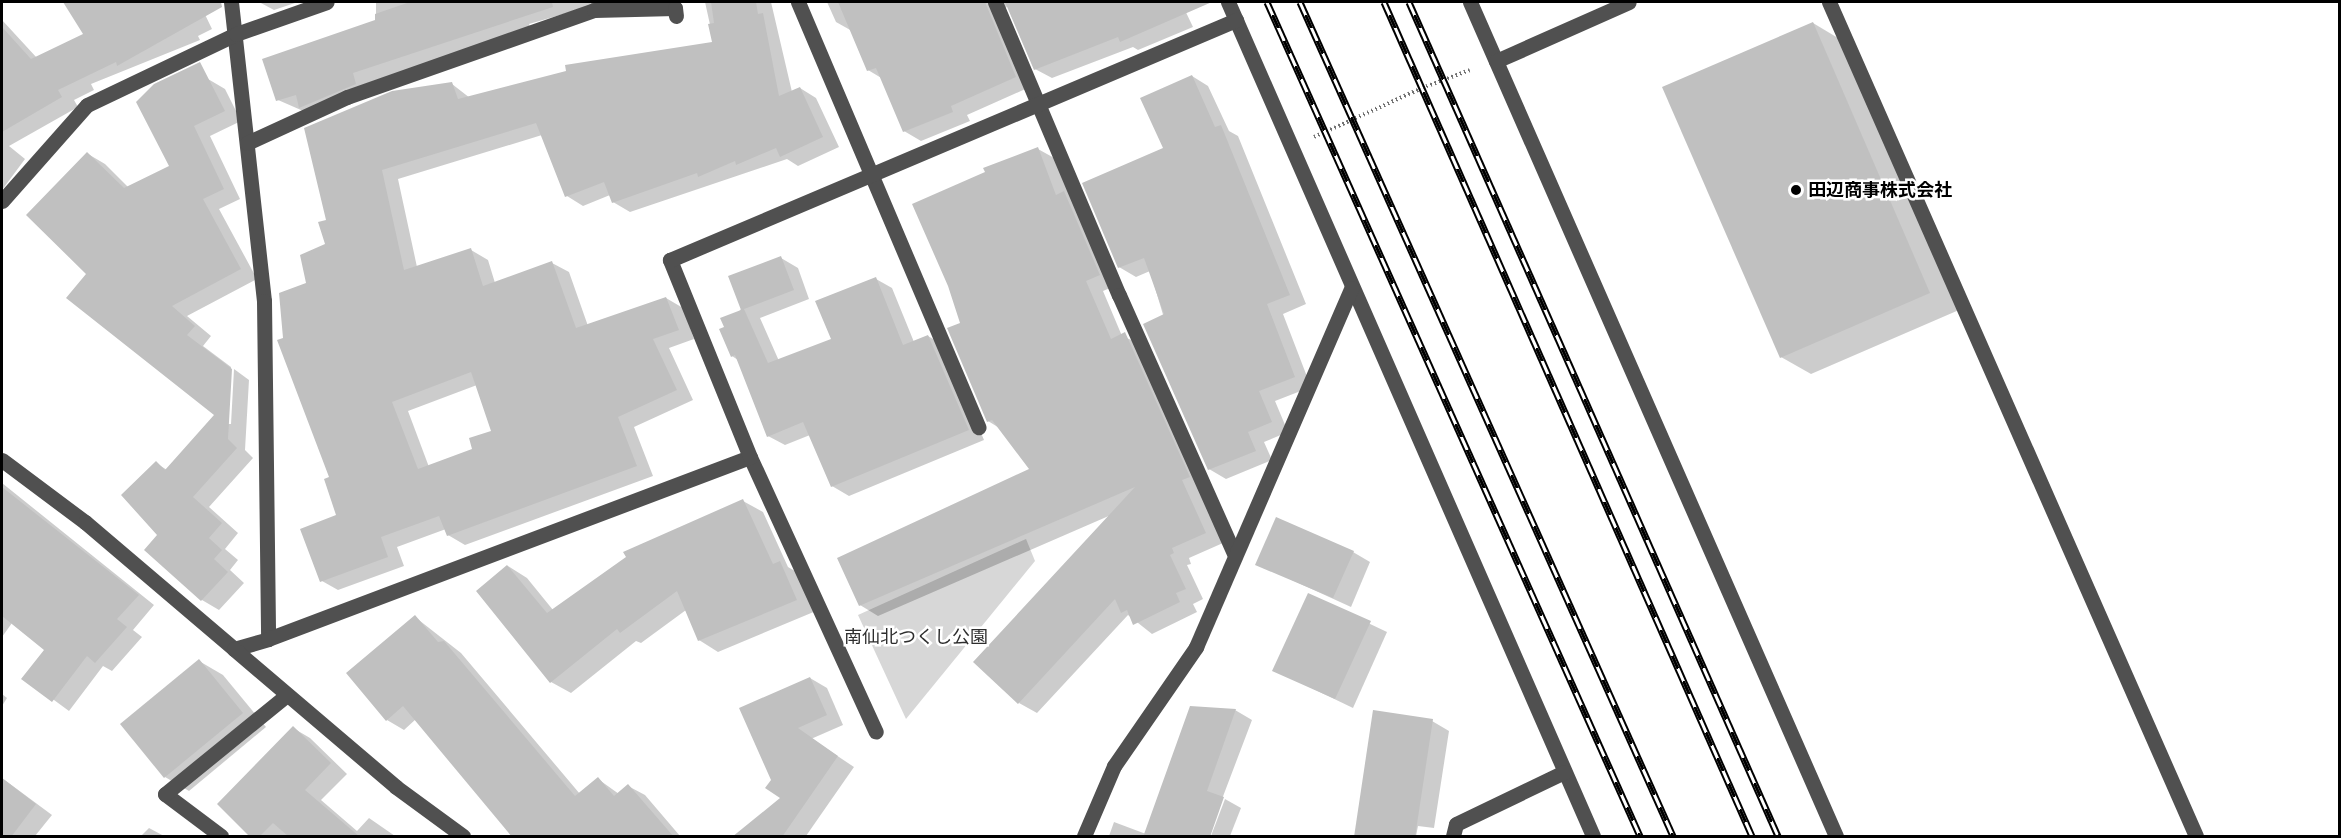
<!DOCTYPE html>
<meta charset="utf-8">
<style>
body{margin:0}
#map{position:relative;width:2341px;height:838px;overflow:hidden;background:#fff;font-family:"Fira Sans","Noto Sans JP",sans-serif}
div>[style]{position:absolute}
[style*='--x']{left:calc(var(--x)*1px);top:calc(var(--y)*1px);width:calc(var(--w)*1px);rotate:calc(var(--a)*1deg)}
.green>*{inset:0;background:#d7d7d7}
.shadow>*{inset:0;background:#0003}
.building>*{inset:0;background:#c0c0c0}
.path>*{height:4px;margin-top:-2px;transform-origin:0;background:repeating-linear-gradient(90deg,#727272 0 1.5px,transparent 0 4.5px)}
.minor>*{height:15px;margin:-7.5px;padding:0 7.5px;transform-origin:7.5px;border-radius:7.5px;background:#505050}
.rail>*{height:7px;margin-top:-3.5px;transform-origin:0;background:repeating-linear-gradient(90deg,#fff 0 14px,#000 0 28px);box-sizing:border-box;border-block:2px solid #000}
.dots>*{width:16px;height:16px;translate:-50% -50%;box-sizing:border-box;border:3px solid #fff;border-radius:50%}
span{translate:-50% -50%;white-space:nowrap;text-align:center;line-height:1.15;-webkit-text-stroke:5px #fff;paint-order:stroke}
.poi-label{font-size:18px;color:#000;font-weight:700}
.left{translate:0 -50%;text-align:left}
.park-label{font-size:18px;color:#2e2e2e}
.frame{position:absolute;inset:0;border:3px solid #000;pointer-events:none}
</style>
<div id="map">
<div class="green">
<i style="clip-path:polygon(1026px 539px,1035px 561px,906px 719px,858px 615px)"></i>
</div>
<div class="shadow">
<i style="clip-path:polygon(65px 2px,199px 2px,212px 29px,198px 36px,200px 40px,91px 84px,94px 90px,74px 100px,78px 107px,9px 146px,25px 159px,2px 190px,2px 20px,37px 58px,85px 35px)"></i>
<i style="clip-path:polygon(259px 2px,298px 2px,274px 10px)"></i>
<i style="clip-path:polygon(376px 2px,605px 2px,529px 24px,531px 30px,317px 117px,278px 100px,376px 21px)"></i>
<i style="clip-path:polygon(evenodd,705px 2px,771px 2px,792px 92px,800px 88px,816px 98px,839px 147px,798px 166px,787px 159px,630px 212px,613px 202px,610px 195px,583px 206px,567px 196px,542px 135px,398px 179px,417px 267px,471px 250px,488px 260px,495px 283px,552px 263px,569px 272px,588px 326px,666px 298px,683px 308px,694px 339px,669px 348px,693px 400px,634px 427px,653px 476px,465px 545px,448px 535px,446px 529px,397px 547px,404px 566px,338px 590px,322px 581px,338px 516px,331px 478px,285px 339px,327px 245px,328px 221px,452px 84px,470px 98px,714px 43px,705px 2px,477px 385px,493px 432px,474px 450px,429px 467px,408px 411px,477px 385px)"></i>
<i style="clip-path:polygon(827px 2px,1181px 2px,1193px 27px,1138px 50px,1133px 47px,1052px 78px,1035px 69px,1008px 4px,1002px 16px,1032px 86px,967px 115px,970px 121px,921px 141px,904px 131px,883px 79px,868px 70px,852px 31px,836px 22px)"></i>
<i style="clip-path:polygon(1813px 23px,1843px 41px,1959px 310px,1811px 374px,1781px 357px)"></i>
<i style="clip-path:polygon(1192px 76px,1208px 86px,1229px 131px,1238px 136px,1306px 304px,1283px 314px,1311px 387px,1275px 401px,1288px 432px,1264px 442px,1272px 460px,1226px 479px,1209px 469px,1150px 271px,1136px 277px,1119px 267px)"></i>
<i style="clip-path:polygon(208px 79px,225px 89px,241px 121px,210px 136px,240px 199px,219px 209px,257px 279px,187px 316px,211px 336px,203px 346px,231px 367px,228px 424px,231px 424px,234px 369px,249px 380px,245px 450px,253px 458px,209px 507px,238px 533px,225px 549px,238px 560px,230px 570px,244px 583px,219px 610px,202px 600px,159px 535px,156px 463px,167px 470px,216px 415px,88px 274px,88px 154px,105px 164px,128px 187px,171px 167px)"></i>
<i style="clip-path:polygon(1038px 149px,1056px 159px,1117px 285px,1103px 291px,1122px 336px,1143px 345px,1223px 543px,1189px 558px,1191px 564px,1187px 565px,1203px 599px,1193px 604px,1197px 612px,1152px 634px,1128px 615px,1037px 713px,1019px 703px,1111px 515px,878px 616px,860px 605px,1032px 469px,1001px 429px,988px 421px,962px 324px)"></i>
<i style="clip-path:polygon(781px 258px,798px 268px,809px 299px,760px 318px,779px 361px,833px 340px,876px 279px,892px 288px,914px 342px,928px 336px,945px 346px,984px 440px,849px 496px,832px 486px,810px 435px,785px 445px,768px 436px,738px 360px,732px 356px,726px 328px)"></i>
<i style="clip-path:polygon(2px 483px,154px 605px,133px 630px,142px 637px,112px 671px,103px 666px,69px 711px,24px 678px,46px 650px,12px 623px,2px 637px)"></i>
<i style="clip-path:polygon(743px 501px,763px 512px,788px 567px,800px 574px,816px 611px,718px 652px,699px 640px,686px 610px,641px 643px,636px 641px,571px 693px,551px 682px,508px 566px,527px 578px,553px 610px)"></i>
<i style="clip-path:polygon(1353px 552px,1370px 562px,1351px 607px,1257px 564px)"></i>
<i style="clip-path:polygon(1309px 595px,1387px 632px,1353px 708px,1274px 670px)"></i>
<i style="clip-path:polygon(415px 617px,461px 653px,580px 794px,598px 779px,619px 794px,628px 786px,645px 795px,680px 836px,558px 836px,416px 719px,404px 730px,387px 720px)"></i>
<i style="clip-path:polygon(199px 661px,223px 675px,266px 727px,189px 791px,165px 777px)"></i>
<i style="clip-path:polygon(810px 678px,827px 688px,843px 725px,804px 742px,795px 736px)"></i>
<i style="clip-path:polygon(2px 694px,7px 698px,2px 706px)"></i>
<i style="clip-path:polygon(1235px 710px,1252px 720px,1208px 836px,1109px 836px,1114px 822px,1146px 834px)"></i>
<i style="clip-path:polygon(1432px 721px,1449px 731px,1434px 828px,1418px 826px,1416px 836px,1338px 836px,1355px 836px)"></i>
<i style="clip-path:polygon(293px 728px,310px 738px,347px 774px,321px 800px,357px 831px,369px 818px,395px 836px,252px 836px)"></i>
<i style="clip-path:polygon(815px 741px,854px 767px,806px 836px,734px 836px,783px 798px)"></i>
<i style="clip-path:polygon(2px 778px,52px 815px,35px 836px,11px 836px,2px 830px)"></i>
<i style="clip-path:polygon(1225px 799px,1241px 808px,1230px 836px,1211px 836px)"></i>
<i style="clip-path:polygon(149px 828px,164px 836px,141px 836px)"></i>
</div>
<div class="building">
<i style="clip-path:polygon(63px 2px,221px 2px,222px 7px,117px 66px,116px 62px,58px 90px,62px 97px,2px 132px,2px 27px,31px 59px,83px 34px)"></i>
<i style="clip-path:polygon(410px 2px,552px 2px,553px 7px,353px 73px,356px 84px,299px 108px,296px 95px,276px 101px,262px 59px,375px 20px,375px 14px)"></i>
<i style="clip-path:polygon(evenodd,711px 2px,756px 2px,758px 14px,763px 13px,779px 96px,800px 87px,823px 137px,780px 157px,776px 148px,736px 165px,735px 161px,698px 177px,697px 173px,612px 203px,604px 182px,565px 197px,536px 123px,382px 170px,404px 270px,471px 248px,483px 286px,552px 261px,576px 328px,666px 297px,679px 330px,653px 339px,677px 390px,618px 417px,637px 466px,447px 536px,439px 516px,381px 537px,388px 557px,320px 582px,300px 529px,336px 515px,324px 479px,329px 477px,277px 340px,283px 338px,279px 293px,306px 283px,300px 255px,325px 244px,318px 222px,326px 220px,304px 128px,392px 91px,452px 82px,458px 99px,566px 71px,565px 65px,712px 42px,708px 24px,714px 23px,711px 2px,471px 372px,491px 431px,469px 438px,472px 449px,418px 469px,392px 402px,471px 372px)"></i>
<i style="clip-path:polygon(838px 2px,985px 2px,1016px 77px,951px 106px,953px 112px,903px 132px,876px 68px,867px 71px)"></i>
<i style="clip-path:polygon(1005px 2px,1212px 2px,1120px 42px,1118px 37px,1034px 70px)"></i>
<i style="clip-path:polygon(1813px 22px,1930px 293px,1780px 358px,1662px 87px)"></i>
<i style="clip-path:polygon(200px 62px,225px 111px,194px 126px,224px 189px,203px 199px,241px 269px,172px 306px,195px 326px,187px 335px,232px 369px,228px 439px,237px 448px,193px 497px,222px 523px,209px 538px,222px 550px,214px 559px,228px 572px,201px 601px,144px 550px,157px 535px,121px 495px,156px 461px,165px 470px,214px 415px,66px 298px,86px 274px,26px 215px,87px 152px,124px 188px,169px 166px,136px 102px,154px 84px)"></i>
<i style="clip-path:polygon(1192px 75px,1215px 127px,1221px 125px,1290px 295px,1267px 304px,1295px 377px,1259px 391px,1272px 422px,1248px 432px,1256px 451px,1208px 470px,1143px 324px,1164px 314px,1144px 258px,1118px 268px,1082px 183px,1163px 148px,1140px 98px)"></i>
<i style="clip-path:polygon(1038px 147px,1056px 195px,1064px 191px,1100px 275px,1086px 281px,1111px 339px,1125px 332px,1190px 477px,1182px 480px,1206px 533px,1172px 548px,1174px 553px,1170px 555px,1186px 589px,1176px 593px,1180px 602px,1133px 625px,1127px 610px,1121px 613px,1115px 599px,1018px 704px,973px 662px,1135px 487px,859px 606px,837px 558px,1029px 469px,992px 420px,987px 422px,947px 328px,960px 323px,948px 286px,912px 204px,985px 172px,983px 168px)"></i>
<i style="clip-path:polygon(781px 256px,794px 290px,744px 309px,768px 363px,831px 339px,815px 301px,876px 277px,903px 345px,928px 335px,969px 430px,831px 487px,803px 422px,767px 437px,735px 355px,731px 357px,719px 329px,724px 327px,720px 318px,741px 310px,728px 276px)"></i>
<i style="clip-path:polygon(2px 487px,139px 595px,117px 619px,127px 627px,95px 663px,87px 656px,52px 702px,21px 679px,44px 650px,2px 616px)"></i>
<i style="clip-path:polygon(743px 499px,773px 564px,780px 561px,797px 600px,698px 641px,677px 591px,620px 633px,617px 629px,550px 683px,476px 591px,507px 565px,547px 613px,626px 557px,623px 552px)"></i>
<i style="clip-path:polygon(1276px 517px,1354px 551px,1333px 598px,1255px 565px)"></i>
<i style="clip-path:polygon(1308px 593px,1371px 621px,1335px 699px,1272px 671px)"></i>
<i style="clip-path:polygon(415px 615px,438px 642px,444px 641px,575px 796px,598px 777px,614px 796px,628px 784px,674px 837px,512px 837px,403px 706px,386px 721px,346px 673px)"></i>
<i style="clip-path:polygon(199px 659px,243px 713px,164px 778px,120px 724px)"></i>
<i style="clip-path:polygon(810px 677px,827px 715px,798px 728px,838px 756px,782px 837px,732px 837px,780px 798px,765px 788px,771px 780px,739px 708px)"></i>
<i style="clip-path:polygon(1190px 706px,1236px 709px,1207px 791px,1224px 797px,1210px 837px,1143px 837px)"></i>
<i style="clip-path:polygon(1373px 710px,1433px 719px,1415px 837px,1354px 837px)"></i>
<i style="clip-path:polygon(293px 726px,331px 763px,305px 790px,360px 837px,289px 837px,273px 823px,259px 837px,250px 837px,217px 804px)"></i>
<i style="clip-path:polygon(2px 778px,36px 804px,11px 837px,2px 837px)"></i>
</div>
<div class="path">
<i style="--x:1314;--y:137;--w:119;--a:-24.4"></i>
<i style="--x:1422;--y:88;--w:51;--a:-20.6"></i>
</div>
<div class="minor">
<i style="--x:231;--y:2;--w:301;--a:83.7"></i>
<i style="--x:264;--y:301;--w:338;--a:89.3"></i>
<i style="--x:798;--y:2;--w:462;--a:67"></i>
<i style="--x:995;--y:2;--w:318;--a:67.1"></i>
<i style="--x:1119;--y:295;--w:282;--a:66"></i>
<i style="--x:1228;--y:2;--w:910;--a:66.36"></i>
<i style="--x:1470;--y:2;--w:911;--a:66.31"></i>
<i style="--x:1829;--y:2;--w:911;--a:66.25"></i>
<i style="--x:1496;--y:61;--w:145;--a:-23.9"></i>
<i style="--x:247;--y:143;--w:110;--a:-24.7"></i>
<i style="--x:347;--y:97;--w:262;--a:-19.4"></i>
<i style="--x:594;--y:10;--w:81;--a:-1.4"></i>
<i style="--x:675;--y:8;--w:8;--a:83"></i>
<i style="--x:2;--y:201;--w:128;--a:-48.5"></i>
<i style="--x:87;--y:105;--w:165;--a:-25.5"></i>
<i style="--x:236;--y:34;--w:96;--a:-19.4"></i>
<i style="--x:750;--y:457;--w:302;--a:65.4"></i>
<i style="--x:2;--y:460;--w:104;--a:36.8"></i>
<i style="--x:85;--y:522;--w:196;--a:40.4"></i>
<i style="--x:234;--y:649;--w:35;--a:-16"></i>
<i style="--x:268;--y:639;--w:515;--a:-20.69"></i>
<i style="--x:750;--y:457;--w:213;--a:-112.1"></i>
<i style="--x:670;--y:260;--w:615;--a:-22.98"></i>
<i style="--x:234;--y:649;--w:213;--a:40.4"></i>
<i style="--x:396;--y:787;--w:83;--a:36.2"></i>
<i style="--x:221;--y:836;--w:70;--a:-143.1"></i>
<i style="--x:165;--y:794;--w:157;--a:-39.1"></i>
<i style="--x:1084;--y:836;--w:76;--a:-66.8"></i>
<i style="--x:1114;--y:766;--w:145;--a:-55.4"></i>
<i style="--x:1196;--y:647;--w:391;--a:-66.6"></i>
<i style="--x:1453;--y:836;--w:12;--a:-76"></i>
<i style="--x:1456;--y:824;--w:120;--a:-25.7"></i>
</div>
<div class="rail">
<i style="--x:1267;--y:2;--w:914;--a:65.9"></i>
<i style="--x:1300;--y:2;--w:914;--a:65.9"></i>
<i style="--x:1384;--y:2;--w:912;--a:66.19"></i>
<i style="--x:1409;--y:2;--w:912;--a:66.13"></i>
</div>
<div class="dots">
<i style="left:1796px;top:190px;background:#000"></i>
</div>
<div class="poi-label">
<span class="left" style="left:1808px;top:190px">田辺商事株式会社</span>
</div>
<div class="park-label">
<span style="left:916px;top:637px">南仙北つくし公園</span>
</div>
<div class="frame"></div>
</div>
